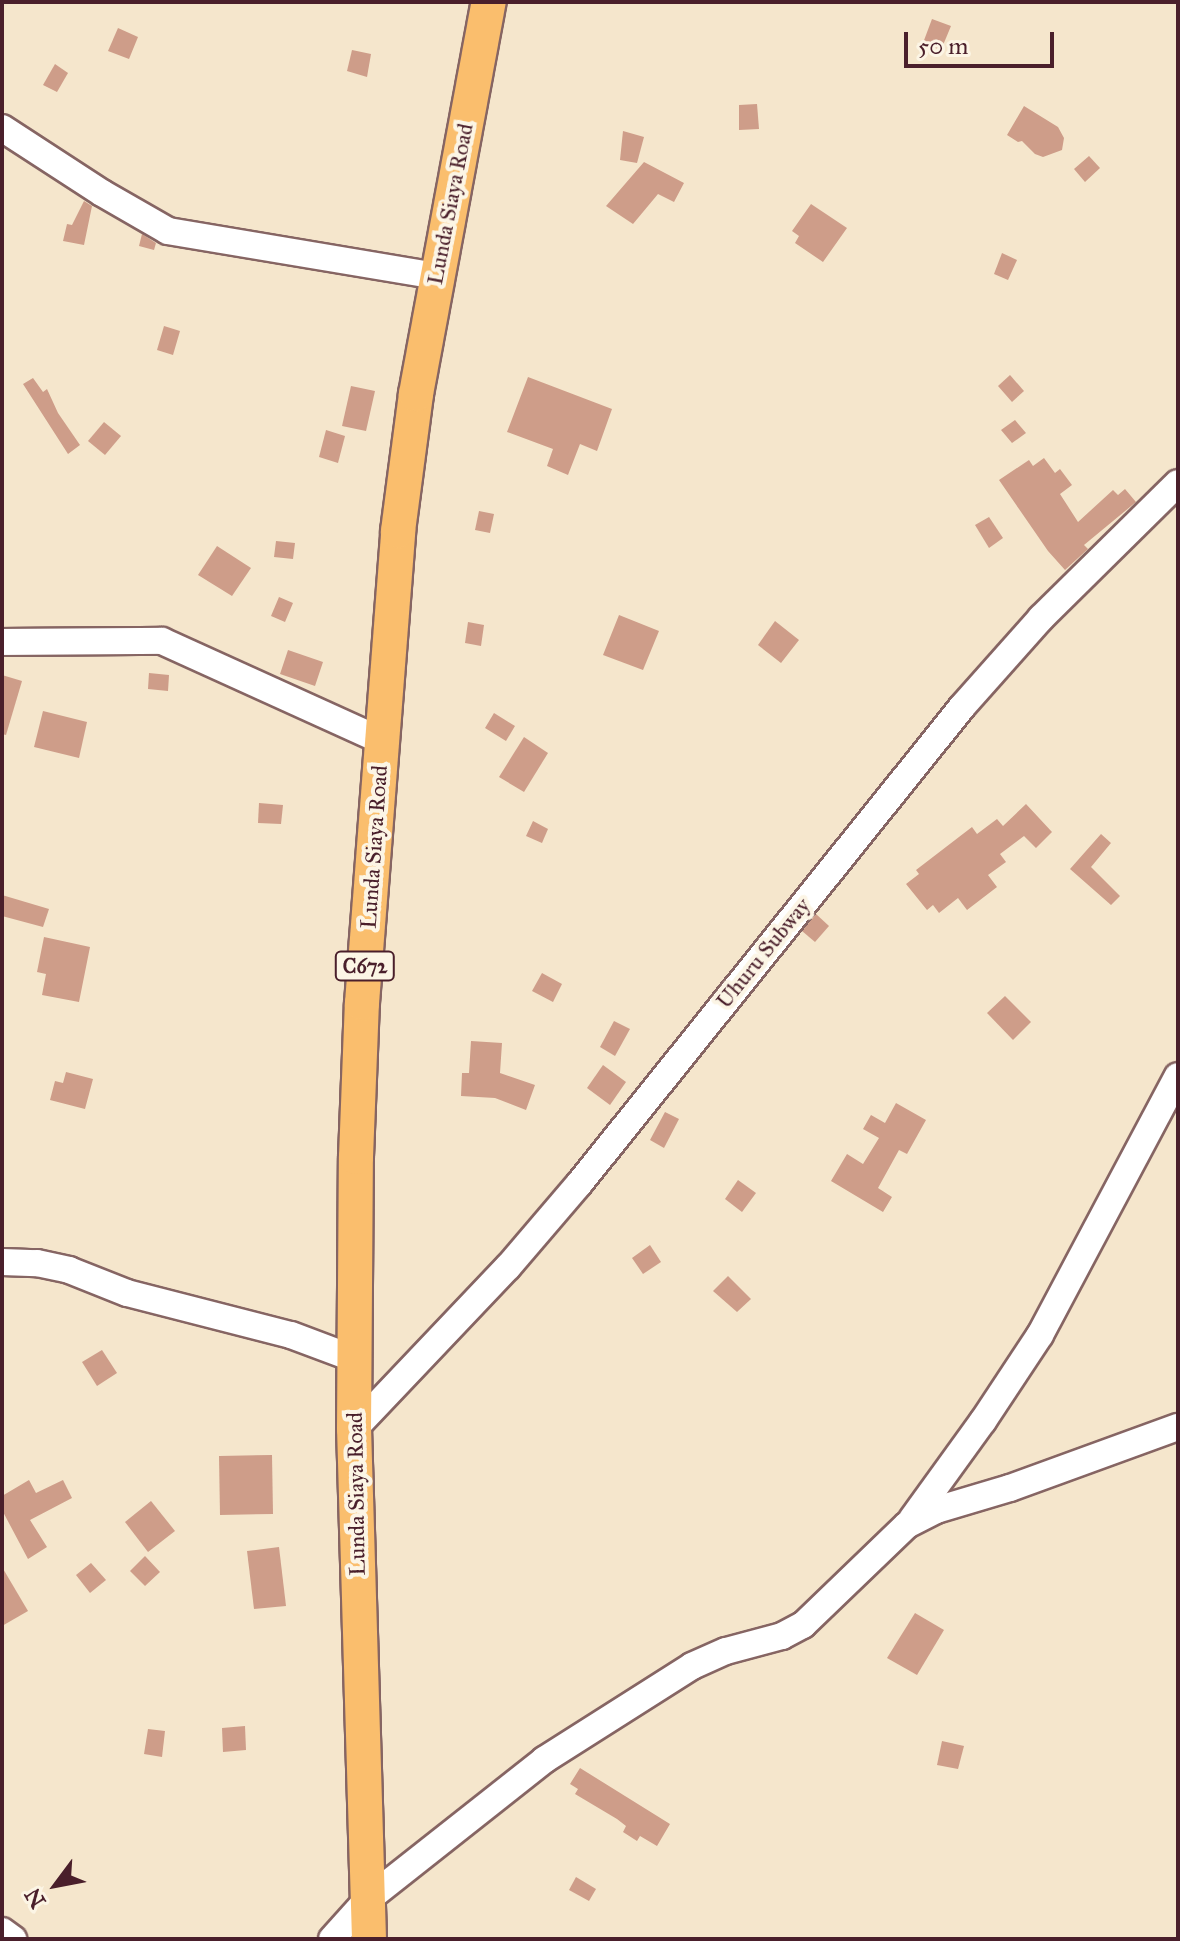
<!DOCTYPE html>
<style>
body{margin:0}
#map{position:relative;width:1180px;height:1941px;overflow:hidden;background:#f5e6cc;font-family:"IM FELL Great Primer",serif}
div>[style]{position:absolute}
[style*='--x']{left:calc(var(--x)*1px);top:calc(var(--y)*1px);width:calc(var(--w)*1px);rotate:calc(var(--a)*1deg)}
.building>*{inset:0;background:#ce9d89}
.roads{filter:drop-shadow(2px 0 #866563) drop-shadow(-2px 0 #866563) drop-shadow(0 2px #866563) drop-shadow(0 -2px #866563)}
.minor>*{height:26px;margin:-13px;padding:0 13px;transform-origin:13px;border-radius:13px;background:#fff}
.major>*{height:34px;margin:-17px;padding:0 17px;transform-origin:17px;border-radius:17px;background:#fabe6d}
span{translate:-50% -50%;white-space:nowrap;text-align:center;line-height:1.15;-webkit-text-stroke:8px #fcf5e5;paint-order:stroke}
.shield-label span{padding:2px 6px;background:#fcf5e5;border:2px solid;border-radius:6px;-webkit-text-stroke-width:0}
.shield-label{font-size:20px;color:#4a1f2b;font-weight:700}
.street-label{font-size:22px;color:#4a1f2b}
.frame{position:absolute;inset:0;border:4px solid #4a1f2b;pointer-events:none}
.north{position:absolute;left:16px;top:1845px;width:80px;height:80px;-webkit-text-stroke:6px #fcf5e5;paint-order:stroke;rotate:238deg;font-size:22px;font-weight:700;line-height:32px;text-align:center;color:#4a1f2b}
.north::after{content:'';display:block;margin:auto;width:28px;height:36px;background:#4a1f2b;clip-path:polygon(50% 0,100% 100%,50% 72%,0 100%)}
.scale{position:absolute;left:904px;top:32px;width:150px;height:36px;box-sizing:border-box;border:4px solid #4a1f2b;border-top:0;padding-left:10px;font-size:24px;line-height:28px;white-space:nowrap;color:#4a1f2b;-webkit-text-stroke:6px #fcf5e5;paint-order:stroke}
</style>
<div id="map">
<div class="building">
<i style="clip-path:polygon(932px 19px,951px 26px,941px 50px,923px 43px)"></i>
<i style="clip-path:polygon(118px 28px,138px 37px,129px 59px,108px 51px)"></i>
<i style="clip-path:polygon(352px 50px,371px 54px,367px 77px,347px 71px)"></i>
<i style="clip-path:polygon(55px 64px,68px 73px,57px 92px,43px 85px)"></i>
<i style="clip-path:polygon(757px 104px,759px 129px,739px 130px,739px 105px)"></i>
<i style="clip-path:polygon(1024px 106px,1058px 127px,1064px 138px,1062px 150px,1043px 157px,1035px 154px,1022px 141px,1018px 142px,1007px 135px)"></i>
<i style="clip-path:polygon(623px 131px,644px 137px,637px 163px,620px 160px)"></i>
<i style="clip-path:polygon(1089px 156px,1100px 168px,1085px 182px,1074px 169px)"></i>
<i style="clip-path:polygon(644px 162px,684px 183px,674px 202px,658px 194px,633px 224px,606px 206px)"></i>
<i style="clip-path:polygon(84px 201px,92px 206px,84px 245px,63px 241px,67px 224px,72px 225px)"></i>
<i style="clip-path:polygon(811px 204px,847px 228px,823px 262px,795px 243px,799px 236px,792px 231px)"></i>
<i style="clip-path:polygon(142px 234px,156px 243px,154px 250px,139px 246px)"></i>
<i style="clip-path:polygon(1002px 253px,1017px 260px,1008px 280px,994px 274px)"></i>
<i style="clip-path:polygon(164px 326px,180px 331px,173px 355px,157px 350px)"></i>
<i style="clip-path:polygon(1010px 375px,1024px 391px,1012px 402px,998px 386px)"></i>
<i style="clip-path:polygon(528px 377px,612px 409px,597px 451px,580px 444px,568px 475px,547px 466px,553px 449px,507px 432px)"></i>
<i style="clip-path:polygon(33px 378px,43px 392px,47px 389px,58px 413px,80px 445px,68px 454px,23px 384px)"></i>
<i style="clip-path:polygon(351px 386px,375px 391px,366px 431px,342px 426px)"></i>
<i style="clip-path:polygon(1015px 420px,1026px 433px,1012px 443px,1001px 430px)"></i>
<i style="clip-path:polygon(104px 422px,121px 436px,105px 455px,88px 441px)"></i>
<i style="clip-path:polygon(326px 430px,345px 436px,338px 463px,319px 457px)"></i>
<i style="clip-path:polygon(1044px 458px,1055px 473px,1060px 469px,1072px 485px,1060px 494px,1078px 522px,1113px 490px,1118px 495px,1125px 489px,1136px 502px,1084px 545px,1088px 549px,1065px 570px,1048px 551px,999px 480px,1029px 460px,1033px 466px)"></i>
<i style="clip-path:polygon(479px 511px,494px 514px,490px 533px,475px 530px)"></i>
<i style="clip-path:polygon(989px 517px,1003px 538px,989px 548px,975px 525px)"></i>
<i style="clip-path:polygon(276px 541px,295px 543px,293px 559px,274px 557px)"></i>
<i style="clip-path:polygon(217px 546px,251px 568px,232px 596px,198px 575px)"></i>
<i style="clip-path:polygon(279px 597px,293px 603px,285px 622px,271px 616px)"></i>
<i style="clip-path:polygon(619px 615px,659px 631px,643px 670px,603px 655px)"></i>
<i style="clip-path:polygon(775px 621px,799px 640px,781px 663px,758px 645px)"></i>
<i style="clip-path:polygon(468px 622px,484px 625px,481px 646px,465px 643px)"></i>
<i style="clip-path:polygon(288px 650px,323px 662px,315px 686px,280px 674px)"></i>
<i style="clip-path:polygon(149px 673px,169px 675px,168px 691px,148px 689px)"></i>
<i style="clip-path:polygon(2px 675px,22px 681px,6px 735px,2px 734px)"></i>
<i style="clip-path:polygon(43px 711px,87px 722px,79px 758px,34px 747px)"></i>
<i style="clip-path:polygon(494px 713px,515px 726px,506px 741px,485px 728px)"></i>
<i style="clip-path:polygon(524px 737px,548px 753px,524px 792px,499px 777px)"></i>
<i style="clip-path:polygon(259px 803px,283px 805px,281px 824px,258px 823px)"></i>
<i style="clip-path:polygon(1026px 804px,1052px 832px,1036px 848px,1024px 836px,1000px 854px,1006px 862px,988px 875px,997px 887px,967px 910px,958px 898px,939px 913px,933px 905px,927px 910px,906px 884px,919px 874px,916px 870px,972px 827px,977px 834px,997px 819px,1003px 826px)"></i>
<i style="clip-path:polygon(533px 821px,548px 829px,542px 843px,526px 836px)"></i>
<i style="clip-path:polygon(1101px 834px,1111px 843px,1091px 867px,1120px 896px,1111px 905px,1070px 869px)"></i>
<i style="clip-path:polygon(2px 895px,49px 909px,43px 927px,2px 916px)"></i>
<i style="clip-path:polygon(816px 914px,829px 926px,815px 942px,802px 931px)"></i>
<i style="clip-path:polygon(44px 937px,90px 947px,79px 1002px,42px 995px,46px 974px,37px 972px)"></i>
<i style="clip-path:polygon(542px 973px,562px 984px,553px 1002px,532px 991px)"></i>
<i style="clip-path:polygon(1005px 996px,1031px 1022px,1013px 1040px,987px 1013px)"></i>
<i style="clip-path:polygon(614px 1021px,630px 1029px,615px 1056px,600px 1047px)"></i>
<i style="clip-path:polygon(471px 1041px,502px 1043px,500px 1073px,535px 1085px,526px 1110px,495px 1098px,461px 1096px,462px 1073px,469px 1073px)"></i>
<i style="clip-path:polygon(603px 1065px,626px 1082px,610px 1105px,587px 1088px)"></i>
<i style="clip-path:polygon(66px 1072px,93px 1079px,85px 1109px,50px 1100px,55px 1081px,63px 1083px)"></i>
<i style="clip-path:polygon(896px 1103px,926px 1120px,907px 1154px,899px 1150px,878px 1188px,892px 1197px,883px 1212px,831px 1181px,847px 1154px,863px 1164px,879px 1138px,863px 1129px,871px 1115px,885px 1123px)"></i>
<i style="clip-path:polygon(665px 1112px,679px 1119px,664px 1148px,650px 1140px)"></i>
<i style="clip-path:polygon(738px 1180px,756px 1193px,742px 1212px,725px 1199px)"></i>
<i style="clip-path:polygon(650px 1245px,661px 1262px,643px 1274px,632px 1258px)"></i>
<i style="clip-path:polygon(728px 1276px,751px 1299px,737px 1312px,713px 1291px)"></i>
<i style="clip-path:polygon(102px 1350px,117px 1373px,97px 1386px,82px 1362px)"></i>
<i style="clip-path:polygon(272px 1455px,273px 1514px,220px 1515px,219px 1456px)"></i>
<i style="clip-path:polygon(29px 1480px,36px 1493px,63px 1480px,72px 1498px,30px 1520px,47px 1547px,28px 1559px,2px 1510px,2px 1496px)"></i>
<i style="clip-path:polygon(151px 1501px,175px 1531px,148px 1552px,125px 1522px)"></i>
<i style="clip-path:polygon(279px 1547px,286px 1606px,254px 1609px,247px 1551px)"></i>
<i style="clip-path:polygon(145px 1556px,160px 1572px,145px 1586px,130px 1571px)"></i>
<i style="clip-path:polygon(91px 1563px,106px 1580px,90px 1593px,76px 1575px)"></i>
<i style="clip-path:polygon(2px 1567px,28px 1611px,2px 1626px)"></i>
<i style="clip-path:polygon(915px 1613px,944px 1630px,917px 1675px,887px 1658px)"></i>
<i style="clip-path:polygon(245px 1726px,246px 1750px,223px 1752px,222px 1728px)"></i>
<i style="clip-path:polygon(148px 1729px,165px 1731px,162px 1757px,144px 1754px)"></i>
<i style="clip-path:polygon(942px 1741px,964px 1746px,958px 1769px,937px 1765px)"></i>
<i style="clip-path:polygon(580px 1768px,670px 1824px,657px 1846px,640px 1836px,637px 1841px,623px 1832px,626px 1826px,617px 1819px,575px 1794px,578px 1789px,570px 1784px)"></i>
<i style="clip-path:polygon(576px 1877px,596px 1889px,589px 1901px,569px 1890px)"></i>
</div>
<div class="roads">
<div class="minor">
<i style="--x:2;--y:128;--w:119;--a:33"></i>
<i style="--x:102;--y:193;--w:76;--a:29.9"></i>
<i style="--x:168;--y:231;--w:273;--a:9.5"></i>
<i style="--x:2;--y:642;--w:160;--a:-0.4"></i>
<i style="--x:162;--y:641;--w:242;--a:24.4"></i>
<i style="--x:2;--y:1262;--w:35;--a:2"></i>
<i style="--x:37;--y:1263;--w:33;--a:12"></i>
<i style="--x:69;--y:1270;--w:62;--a:21.6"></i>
<i style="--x:127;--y:1293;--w:169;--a:14.4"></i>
<i style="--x:291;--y:1335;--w:68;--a:20.6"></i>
<i style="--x:354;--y:1429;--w:224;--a:-46.5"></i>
<i style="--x:508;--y:1267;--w:109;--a:-49.5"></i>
<i style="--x:579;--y:1184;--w:612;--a:-51.24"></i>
<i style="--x:962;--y:707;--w:119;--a:-48.4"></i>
<i style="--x:1041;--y:618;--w:192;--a:-44.6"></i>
<i style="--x:912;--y:1519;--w:121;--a:-54.1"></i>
<i style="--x:983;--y:1421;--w:103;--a:-56.5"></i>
<i style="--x:1040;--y:1335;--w:293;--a:-62"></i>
<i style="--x:2;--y:1931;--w:14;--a:36"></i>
<i style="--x:332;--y:1939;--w:52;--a:-48.1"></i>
<i style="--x:367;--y:1900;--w:226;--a:-38.3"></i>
<i style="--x:544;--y:1760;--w:175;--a:-32.4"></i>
<i style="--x:692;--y:1666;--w:37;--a:-24"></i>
<i style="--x:726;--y:1651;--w:58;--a:-15"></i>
<i style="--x:782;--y:1636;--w:24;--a:-28"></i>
<i style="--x:803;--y:1625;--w:144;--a:-43.9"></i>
<i style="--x:907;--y:1525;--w:33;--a:-27"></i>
<i style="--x:936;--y:1510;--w:77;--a:-16.6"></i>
<i style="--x:1010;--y:1488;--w:179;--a:-20"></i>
</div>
<div class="major">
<i style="--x:369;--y:1939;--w:510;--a:-91.68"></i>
<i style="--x:354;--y:1429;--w:272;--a:-89.6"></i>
<i style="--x:356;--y:1157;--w:154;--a:-87.8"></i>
<i style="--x:362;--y:1003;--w:473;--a:-85.6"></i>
<i style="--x:398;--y:531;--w:138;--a:-82.5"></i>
<i style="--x:416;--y:394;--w:399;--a:-79.5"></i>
</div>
</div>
<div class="shield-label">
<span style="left:365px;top:966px">C672</span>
</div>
<div class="street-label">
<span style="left:450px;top:204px;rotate:-79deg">Lunda Siaya Road</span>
<span style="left:374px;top:847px;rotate:-86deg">Lunda Siaya Road</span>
<span style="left:763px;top:953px;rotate:-51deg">Uhuru Subway</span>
<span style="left:356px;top:1494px;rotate:-91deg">Lunda Siaya Road</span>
</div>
<div class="frame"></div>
<div class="north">N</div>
<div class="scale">50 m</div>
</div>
